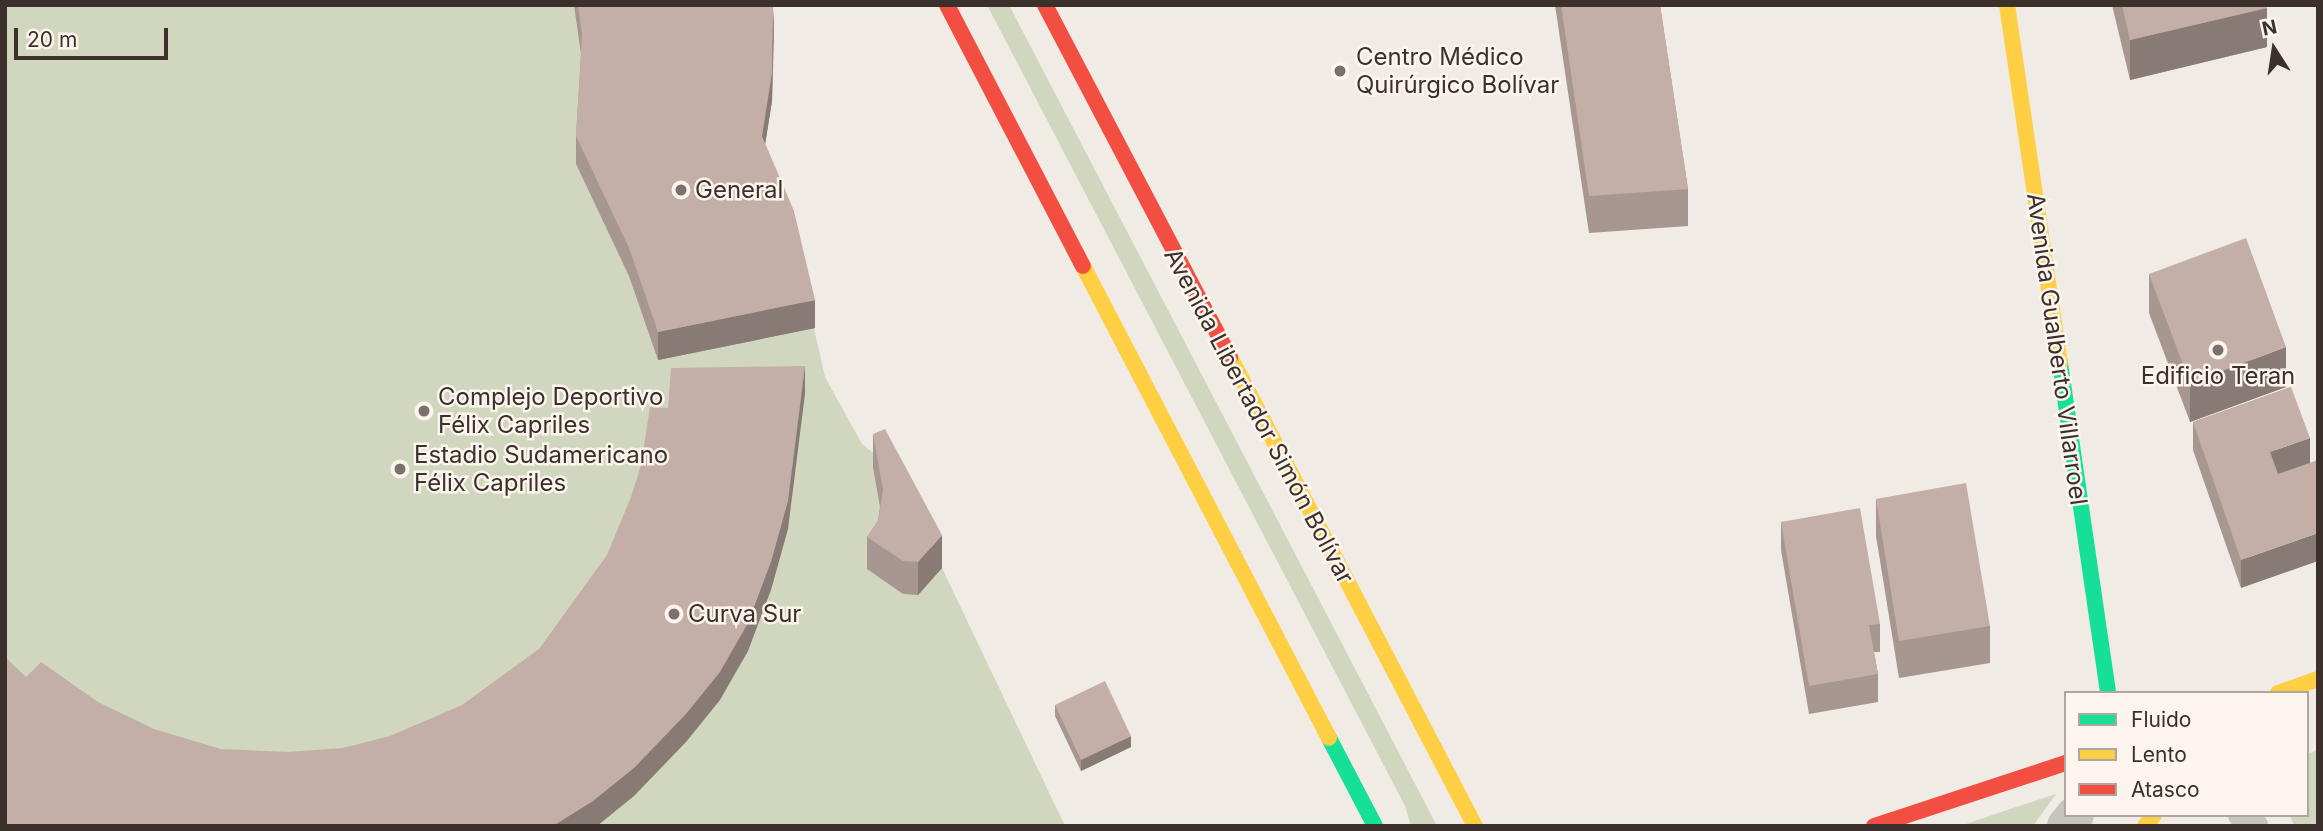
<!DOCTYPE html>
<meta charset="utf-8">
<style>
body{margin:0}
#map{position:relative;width:2323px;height:831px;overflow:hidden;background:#f0ebe5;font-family:Inter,sans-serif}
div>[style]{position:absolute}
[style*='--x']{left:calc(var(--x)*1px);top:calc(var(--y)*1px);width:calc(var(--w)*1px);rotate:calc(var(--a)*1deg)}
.green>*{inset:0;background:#d1d6bf}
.lane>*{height:26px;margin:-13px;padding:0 13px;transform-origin:13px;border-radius:13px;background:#c9c3be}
.street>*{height:38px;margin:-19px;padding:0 19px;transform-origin:19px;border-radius:19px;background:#c9c3be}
.fast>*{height:16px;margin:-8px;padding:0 8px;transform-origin:8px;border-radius:8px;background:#16e098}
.slow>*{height:16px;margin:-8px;padding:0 8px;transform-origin:8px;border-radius:8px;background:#ffcf43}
.jam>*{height:16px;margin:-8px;padding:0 8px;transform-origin:8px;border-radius:8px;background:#f24e42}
.wall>*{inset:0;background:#a89690}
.shaded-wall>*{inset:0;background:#887a75}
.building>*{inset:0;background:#c3afa7}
.dots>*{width:19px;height:19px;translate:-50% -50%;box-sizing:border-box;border:4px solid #fbf5ee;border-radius:50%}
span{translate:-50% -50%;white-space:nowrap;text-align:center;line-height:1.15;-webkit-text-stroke:5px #fbf5ee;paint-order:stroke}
.poi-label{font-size:24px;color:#3b302b}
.left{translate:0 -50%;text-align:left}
.street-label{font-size:24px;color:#3b302b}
.frame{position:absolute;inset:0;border:7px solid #3b302b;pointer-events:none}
.legend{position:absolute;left:2064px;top:691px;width:245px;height:126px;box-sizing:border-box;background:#fbf5ee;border:2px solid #aea6a0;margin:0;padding:9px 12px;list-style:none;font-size:21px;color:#3b302b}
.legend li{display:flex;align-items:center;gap:14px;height:35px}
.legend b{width:35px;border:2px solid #aea6a0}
.north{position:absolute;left:2239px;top:14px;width:70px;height:70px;-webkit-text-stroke:5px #fbf5ee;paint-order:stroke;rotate:348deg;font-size:19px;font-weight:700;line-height:28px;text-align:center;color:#3b302b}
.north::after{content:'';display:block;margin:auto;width:24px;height:32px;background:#3b302b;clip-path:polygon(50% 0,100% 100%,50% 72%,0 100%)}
.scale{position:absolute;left:14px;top:28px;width:154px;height:32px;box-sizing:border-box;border:4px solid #3b302b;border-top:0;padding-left:9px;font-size:21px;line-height:24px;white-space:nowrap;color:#3b302b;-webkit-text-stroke:5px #fbf5ee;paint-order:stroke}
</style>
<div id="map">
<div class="green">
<i style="clip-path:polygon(5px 5px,772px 5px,772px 100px,762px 164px,794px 239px,825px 377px,862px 444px,885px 462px,942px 568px,1065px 826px,5px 826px)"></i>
<i style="clip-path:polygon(987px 5px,1009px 5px,1437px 826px,1411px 826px,1405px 806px)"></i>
<i style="clip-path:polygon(2318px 750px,2318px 826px,2294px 826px,2290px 815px,2307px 815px,2307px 754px)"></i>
<i style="clip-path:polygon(2056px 794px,2033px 826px,1960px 826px,2007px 810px)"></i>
</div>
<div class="lane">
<i style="--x:2241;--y:815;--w:18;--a:38"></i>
</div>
<div class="street">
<i style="--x:2066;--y:826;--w:14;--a:-51"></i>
</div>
<div class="fast">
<i style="--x:2060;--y:363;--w:333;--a:81.7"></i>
<i style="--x:1329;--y:738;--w:99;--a:62.4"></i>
</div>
<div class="slow">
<i style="--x:2007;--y:5;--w:362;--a:81.6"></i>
<i style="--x:1083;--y:266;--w:532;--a:62.47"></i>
<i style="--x:1230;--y:357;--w:529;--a:62.42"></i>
<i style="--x:2278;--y:693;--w:42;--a:-19.3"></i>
<i style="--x:2145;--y:826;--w:14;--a:-51"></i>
</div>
<div class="jam">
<i style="--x:947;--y:5;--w:294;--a:62.5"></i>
<i style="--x:1045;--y:5;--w:398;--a:62.3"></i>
<i style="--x:1874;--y:826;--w:202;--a:-18.2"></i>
</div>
<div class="wall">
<i style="clip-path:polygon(574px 5px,773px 5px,774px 39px,772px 101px,765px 144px,815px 328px,658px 360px,629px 276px,576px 164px,576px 136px,581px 54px)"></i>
<i style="clip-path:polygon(1555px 5px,1660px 5px,1688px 189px,1688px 226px,1589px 233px)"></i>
<i style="clip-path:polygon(2112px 5px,2266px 5px,2267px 47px,2130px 80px)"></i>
<i style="clip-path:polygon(2149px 274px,2286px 387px,2190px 422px,2149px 313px)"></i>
<i style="clip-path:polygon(2291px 387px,2241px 588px,2193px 450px,2193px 422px)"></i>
<i style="clip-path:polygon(873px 434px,942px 568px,918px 595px,903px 594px,867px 569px,867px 537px,878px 521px,880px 507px,873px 467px)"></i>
<i style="clip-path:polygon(1876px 499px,1990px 626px,1990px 663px,1899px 678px,1876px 536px)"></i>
<i style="clip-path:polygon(1781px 522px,1880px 624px,1880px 652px,1874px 652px,1878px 674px,1878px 702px,1809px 714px,1781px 550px)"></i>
<i style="clip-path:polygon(1055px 705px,1131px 747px,1081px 771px,1055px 716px)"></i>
</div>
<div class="shaded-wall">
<i style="clip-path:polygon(2267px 8px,2267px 47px,2130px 80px,2130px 40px)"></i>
<i style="clip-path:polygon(774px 11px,772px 101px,762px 164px,762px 136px)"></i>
<i style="clip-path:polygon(815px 300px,815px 328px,658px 360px,658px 332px)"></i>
<i style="clip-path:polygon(2286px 347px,2286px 387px,2190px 422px,2190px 383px)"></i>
<i style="clip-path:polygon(805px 366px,805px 394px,788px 529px,771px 590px,748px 651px,720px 700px,686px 742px,634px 796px,597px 826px,553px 826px)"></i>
<i style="clip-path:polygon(2310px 438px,2310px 466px,2270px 480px,2270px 452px)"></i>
<i style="clip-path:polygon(2318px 533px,2318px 561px,2241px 588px,2241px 560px)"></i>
<i style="clip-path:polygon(942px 535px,942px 568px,918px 595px,918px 562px)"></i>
<i style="clip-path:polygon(1131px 736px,1131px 747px,1081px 771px,1081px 760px)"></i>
</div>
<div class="building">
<i style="clip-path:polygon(578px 5px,773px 5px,772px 73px,762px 136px,794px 211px,815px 300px,658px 332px,629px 248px,576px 136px,582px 34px)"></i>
<i style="clip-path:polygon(1561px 5px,1660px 5px,1688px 189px,1589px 196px)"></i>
<i style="clip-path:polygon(2122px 5px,2266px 5px,2267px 8px,2130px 40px)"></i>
<i style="clip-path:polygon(2246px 238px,2286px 347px,2190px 383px,2149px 274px)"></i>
<i style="clip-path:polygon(805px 366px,788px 501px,771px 562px,748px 623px,720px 672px,686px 714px,634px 768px,593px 801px,553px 826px,5px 826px,5px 657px,26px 677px,41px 662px,98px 702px,154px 729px,221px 749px,288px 752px,343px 748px,390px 736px,462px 705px,539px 649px,607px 555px,631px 497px,641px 465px,650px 407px,668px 408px,671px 368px)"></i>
<i style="clip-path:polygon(2291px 387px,2310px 438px,2270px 452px,2278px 474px,2318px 460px,2318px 533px,2241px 560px,2193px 422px)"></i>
<i style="clip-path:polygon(885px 429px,942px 535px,918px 562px,903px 561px,867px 537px,878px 521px,883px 490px,873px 434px)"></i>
<i style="clip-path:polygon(1966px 483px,1990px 626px,1899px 641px,1876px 499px)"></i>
<i style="clip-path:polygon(1860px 508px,1880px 624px,1869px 625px,1878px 674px,1809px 686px,1781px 522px)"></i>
<i style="clip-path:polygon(1105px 681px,1131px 736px,1081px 760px,1055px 705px)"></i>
</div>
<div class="dots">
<i style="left:1340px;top:71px;background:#7a716c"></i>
<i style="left:681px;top:190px;background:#7a716c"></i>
<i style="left:2218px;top:350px;background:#7a716c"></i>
<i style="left:424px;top:411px;background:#7a716c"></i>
<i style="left:400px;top:469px;background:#7a716c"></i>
<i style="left:674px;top:614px;background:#7a716c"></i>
</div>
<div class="poi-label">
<span class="left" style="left:1356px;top:71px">Centro Médico<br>Quirúrgico Bolívar</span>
<span class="left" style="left:695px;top:190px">General</span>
<span style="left:2218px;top:376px">Edificio Teran</span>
<span class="left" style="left:438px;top:411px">Complejo Deportivo<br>Félix Capriles</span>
<span class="left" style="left:414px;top:469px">Estadio Sudamericano<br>Félix Capriles</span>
<span class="left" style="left:688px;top:614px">Curva Sur</span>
</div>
<div class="street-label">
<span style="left:2057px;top:349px;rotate:82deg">Avenida Gualberto Villarroel</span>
<span style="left:1259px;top:416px;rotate:62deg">Avenida Libertador Simón Bolívar</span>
</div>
<div class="frame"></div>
<ul class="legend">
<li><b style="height:9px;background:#16e098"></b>Fluido</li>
<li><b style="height:9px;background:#ffcf43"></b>Lento</li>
<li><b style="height:9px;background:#f24e42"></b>Atasco</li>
</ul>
<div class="north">N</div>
<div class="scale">20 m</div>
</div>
